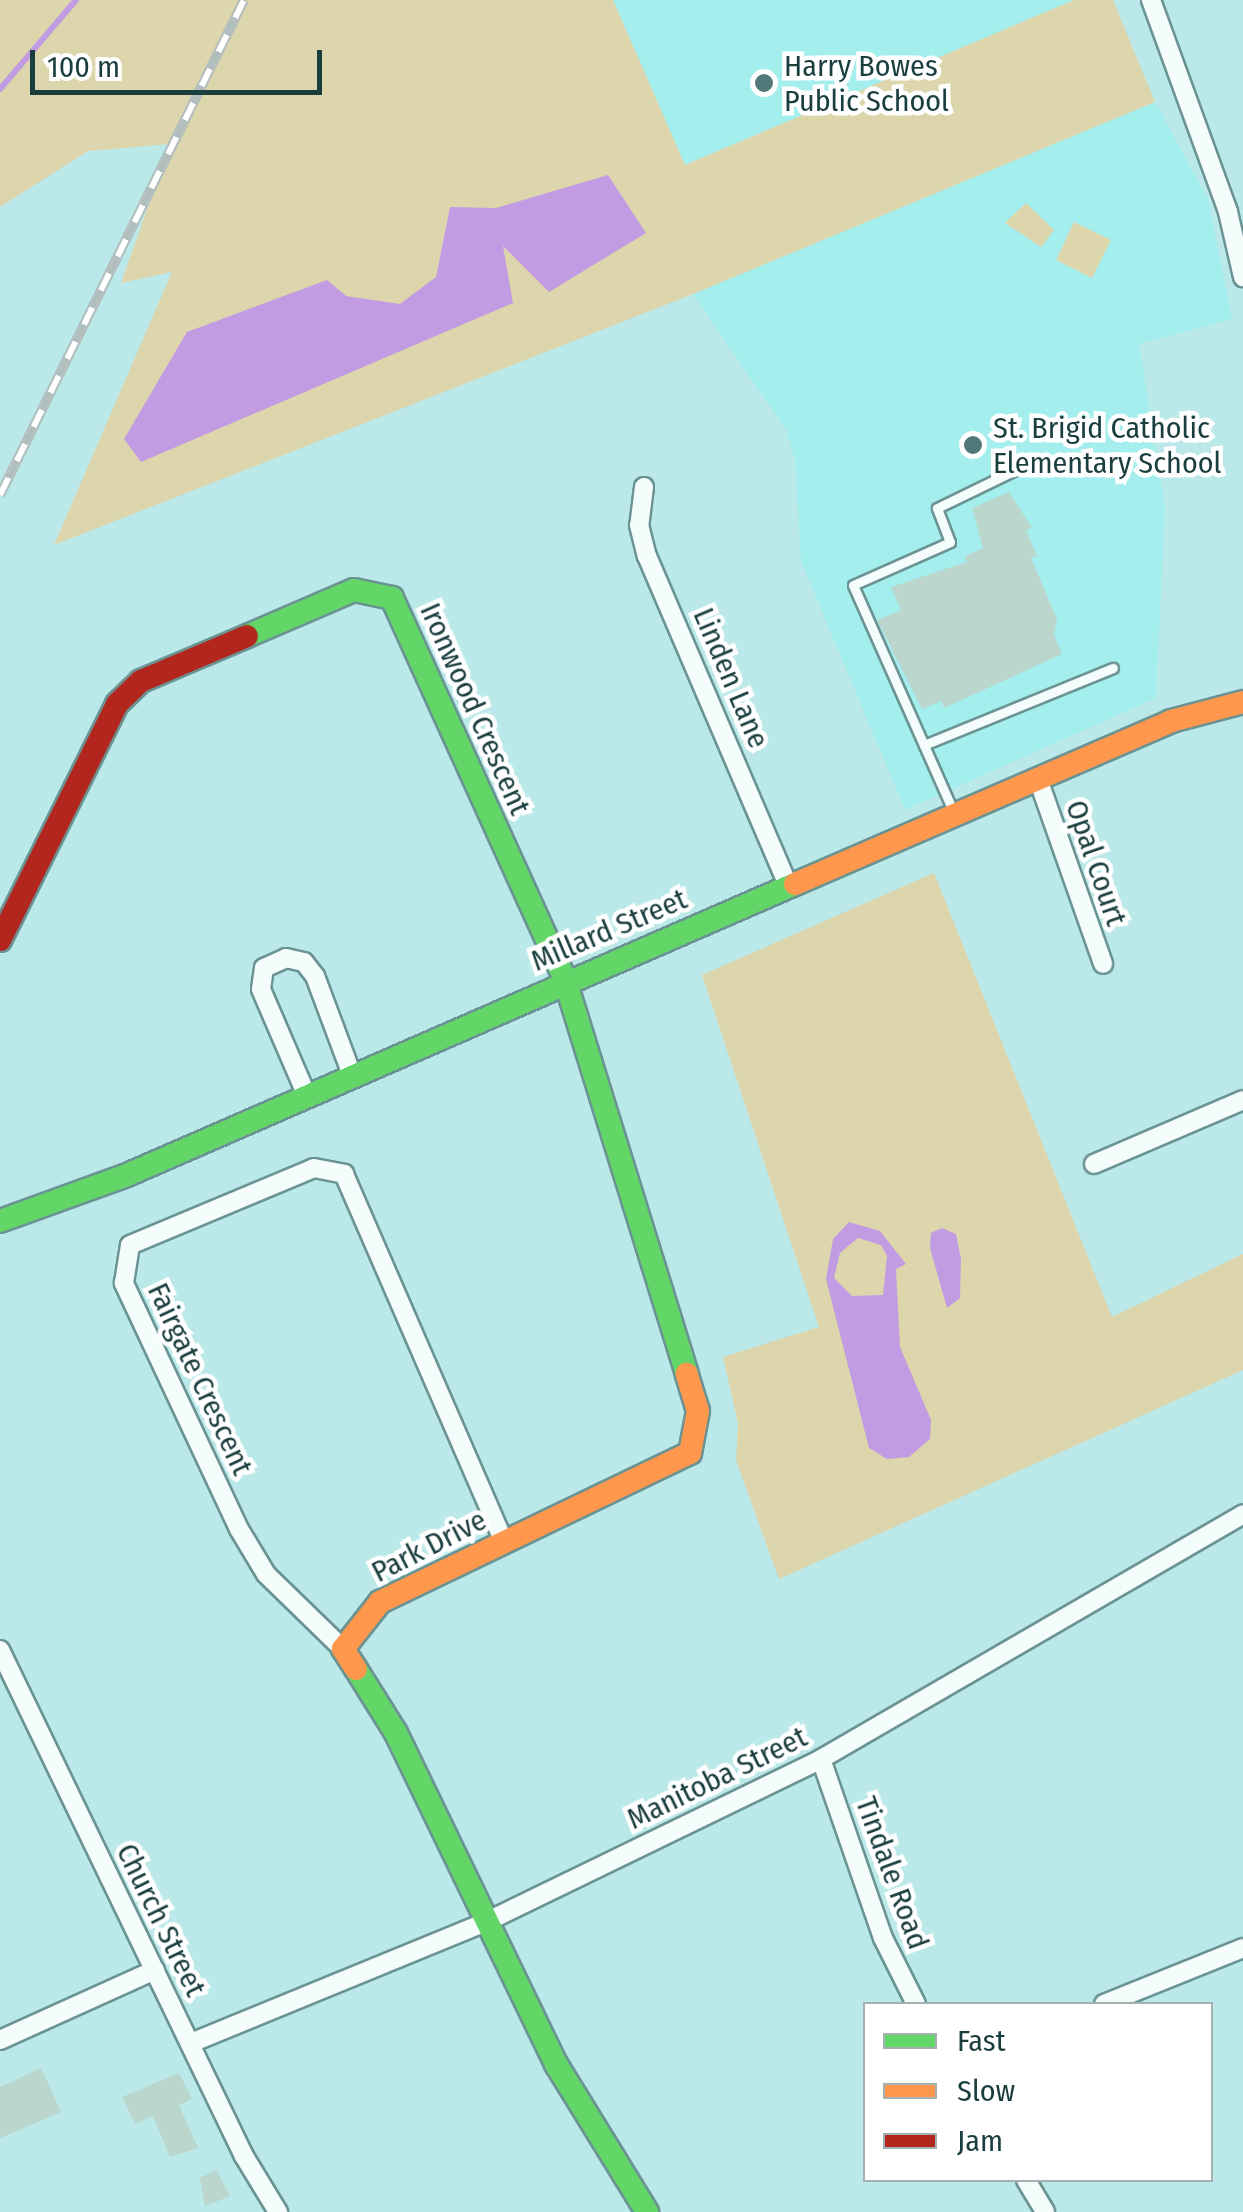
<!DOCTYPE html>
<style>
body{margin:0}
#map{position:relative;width:1243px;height:2212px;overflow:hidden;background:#bbe8e8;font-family:"Fira Sans Condensed",sans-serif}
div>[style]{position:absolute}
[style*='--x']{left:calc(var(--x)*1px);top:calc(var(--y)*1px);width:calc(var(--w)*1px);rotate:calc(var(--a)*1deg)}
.built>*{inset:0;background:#a4eeee}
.green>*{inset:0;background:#ddd5ac}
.water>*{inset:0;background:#c19ce2}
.stream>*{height:6px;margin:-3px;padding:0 3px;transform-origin:3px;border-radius:3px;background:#c19ce2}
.building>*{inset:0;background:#bbd6cc}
.roads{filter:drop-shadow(2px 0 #6b9393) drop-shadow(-2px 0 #6b9393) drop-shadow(0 2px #6b9393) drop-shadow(0 -2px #6b9393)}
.lane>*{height:9px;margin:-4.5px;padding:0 4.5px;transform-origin:4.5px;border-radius:4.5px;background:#f5fcfc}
.street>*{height:18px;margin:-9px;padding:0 9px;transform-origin:9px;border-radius:9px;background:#f5fcfc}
.fast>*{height:22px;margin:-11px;padding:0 11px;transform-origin:11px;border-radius:11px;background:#63d668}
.slow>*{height:22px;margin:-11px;padding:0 11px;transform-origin:11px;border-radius:11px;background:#ff974d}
.jam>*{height:22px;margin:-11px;padding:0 11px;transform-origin:11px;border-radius:11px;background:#b3261e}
.rail>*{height:10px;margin-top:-5px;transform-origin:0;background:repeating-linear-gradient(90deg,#fff 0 19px,#b2bebe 0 38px);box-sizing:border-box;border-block:2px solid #b2bebe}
.dots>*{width:28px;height:28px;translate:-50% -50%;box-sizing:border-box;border:5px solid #fff;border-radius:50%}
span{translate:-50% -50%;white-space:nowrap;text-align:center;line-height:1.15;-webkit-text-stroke:9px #fff;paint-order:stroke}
.poi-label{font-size:30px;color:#1a3d3e}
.left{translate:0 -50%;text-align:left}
.street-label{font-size:30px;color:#1a3d3e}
.legend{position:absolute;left:863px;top:2002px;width:350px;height:180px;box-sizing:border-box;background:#fff;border:2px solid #a3b1b2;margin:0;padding:12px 18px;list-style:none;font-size:30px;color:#1a3d3e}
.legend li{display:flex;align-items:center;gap:20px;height:50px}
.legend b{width:50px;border:2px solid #a3b1b2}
.scale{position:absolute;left:30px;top:50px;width:292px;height:45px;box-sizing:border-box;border:5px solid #1a3d3e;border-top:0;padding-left:12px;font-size:30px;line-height:35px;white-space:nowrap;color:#1a3d3e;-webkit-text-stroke:8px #fff;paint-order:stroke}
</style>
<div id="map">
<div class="built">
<i style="clip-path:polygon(613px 0,1074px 0,684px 165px)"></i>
<i style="clip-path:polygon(1155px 102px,1208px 199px,1232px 319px,1139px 344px,1165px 506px,1156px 698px,905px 810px,801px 561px,795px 460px,786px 430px,693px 294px)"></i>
</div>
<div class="green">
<i style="clip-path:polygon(0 0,613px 0,685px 165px,1074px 0,1113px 0,1155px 102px,693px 294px,54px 545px,172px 272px,121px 283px,170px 144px,88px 151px,0 207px)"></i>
<i style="clip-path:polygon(1026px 203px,1054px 230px,1041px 247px,1005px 223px)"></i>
<i style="clip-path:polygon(1074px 222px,1111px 240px,1092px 278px,1056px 260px)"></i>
<i style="clip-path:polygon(934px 873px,1112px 1317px,1243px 1254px,1243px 1370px,779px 1579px,736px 1460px,738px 1423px,723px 1357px,819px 1327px,702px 975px)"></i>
</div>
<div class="water">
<i style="clip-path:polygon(608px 175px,646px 233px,549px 292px,503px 246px,513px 303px,141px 462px,124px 439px,187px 332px,327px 280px,346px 296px,400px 304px,436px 277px,450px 207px,496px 208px)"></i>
<i style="clip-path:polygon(evenodd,849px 1222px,880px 1231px,906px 1264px,896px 1269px,900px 1347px,931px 1420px,930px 1439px,909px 1457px,887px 1459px,869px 1448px,826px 1279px,833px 1239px,849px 1222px,858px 1238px,881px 1245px,887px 1256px,883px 1295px,852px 1296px,834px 1278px,840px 1253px,858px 1238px)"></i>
<i style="clip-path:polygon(942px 1228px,956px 1234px,961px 1259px,960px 1298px,947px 1308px,930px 1248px,931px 1233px)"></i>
</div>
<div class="stream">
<i style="--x:0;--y:89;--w:117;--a:-49.5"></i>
</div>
<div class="building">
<i style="clip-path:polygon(1009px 492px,1032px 528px,1026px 530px,1037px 556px,1031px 558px,1057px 619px,1054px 635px,1062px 654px,944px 708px,941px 701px,922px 709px,877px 620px,901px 610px,891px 587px,967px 562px,965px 556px,983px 548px,972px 508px)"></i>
<i style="clip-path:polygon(41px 2068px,61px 2112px,0 2138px,0 2087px)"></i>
<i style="clip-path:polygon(179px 2073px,192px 2099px,179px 2105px,198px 2148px,170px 2157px,153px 2116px,135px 2124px,122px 2097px)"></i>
<i style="clip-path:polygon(216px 2170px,230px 2196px,205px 2206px,200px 2178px)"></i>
</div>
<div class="roads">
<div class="lane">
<i style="--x:924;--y:745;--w:204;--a:-22.2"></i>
<i style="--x:954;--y:813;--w:249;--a:-113.9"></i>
<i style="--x:853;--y:585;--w:106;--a:-23.9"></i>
<i style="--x:950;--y:542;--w:36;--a:-111"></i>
<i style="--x:937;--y:508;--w:108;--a:-25.9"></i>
</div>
<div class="street">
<i style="--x:1151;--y:0;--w:226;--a:70"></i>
<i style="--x:1228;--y:212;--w:67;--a:77"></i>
<i style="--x:644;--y:487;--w:38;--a:97"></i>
<i style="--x:639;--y:525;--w:32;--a:76"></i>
<i style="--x:647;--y:556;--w:361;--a:66.8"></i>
<i style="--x:1038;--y:779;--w:196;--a:70.6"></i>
<i style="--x:307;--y:1096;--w:116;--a:-113.3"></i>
<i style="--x:261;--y:989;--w:21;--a:-82"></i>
<i style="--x:264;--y:968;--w:24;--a:-24"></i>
<i style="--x:286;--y:958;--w:18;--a:13"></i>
<i style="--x:304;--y:962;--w:18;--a:52"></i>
<i style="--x:315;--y:976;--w:106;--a:69.5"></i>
<i style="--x:1094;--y:1164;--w:162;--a:-23.2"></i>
<i style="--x:343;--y:1649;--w:107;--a:-135.8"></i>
<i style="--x:266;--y:1574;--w:52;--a:-121"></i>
<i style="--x:239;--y:1529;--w:272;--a:-115.1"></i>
<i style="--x:124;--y:1283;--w:38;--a:-81"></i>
<i style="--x:130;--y:1245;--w:199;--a:-22.7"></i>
<i style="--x:314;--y:1168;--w:31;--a:11"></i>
<i style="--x:344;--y:1174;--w:401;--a:66.5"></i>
<i style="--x:0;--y:1650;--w:562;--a:64.26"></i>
<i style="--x:244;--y:2156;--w:66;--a:58.7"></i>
<i style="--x:821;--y:1759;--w:189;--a:70.9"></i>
<i style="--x:883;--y:1938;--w:74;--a:63.4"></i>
<i style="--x:1104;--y:2004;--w:150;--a:-21.9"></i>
<i style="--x:0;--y:2040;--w:170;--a:-24.3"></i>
<i style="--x:191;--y:2043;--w:319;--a:-22.3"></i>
<i style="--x:486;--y:1922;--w:373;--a:-25.9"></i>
<i style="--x:821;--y:1759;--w:488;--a:-30.1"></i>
<i style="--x:1026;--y:2180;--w:37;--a:59"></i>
</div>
<div class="fast">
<i style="--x:247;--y:636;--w:116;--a:-23.3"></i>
<i style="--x:354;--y:590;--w:39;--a:12"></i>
<i style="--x:392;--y:598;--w:419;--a:65.6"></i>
<i style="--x:565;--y:980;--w:412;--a:72.8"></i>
<i style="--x:0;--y:1221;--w:135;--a:-19.9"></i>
<i style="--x:127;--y:1175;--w:729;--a:-23.54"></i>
<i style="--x:356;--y:1669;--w:75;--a:58"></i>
<i style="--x:396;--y:1733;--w:368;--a:64.2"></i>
<i style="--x:556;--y:2064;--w:174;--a:58.4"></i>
</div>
<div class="slow">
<i style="--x:795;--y:884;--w:410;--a:-23.4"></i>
<i style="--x:1171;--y:721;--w:74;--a:-14.8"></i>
<i style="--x:356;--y:1669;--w:24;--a:-123"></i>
<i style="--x:343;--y:1649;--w:60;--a:-51.8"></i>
<i style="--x:380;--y:1602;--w:344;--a:-25.7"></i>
<i style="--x:690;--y:1453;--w:43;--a:-79.2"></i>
<i style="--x:698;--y:1411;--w:39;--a:-107"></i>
</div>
<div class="jam">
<i style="--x:0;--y:940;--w:263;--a:-63.6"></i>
<i style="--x:117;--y:704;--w:33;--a:-44"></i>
<i style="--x:141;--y:681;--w:115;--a:-23"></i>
</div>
</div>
<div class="rail">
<i style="--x:0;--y:495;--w:552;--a:-63.76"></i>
</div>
<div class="dots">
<i style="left:764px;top:83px;background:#52797a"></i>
<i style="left:973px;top:445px;background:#52797a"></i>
</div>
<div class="poi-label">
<span class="left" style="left:784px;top:83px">Harry Bowes<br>Public School</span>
<span class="left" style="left:993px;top:445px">St. Brigid Catholic<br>Elementary School</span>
</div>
<div class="street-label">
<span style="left:731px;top:678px;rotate:67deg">Linden Lane</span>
<span style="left:475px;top:709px;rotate:66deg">Ironwood Crescent</span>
<span style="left:1096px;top:863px;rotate:71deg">Opal Court</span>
<span style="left:609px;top:930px;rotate:-23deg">Millard Street</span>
<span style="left:200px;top:1379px;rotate:65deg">Fairgate Crescent</span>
<span style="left:429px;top:1546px;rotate:-27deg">Park Drive</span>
<span style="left:717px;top:1778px;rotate:-26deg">Manitoba Street</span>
<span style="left:892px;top:1873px;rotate:70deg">Tindale Road</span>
<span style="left:161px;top:1920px;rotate:64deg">Church Street</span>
</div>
<ul class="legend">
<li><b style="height:12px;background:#63d668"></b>Fast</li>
<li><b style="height:12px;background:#ff974d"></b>Slow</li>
<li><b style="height:12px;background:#b3261e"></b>Jam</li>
</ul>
<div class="scale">100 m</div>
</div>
